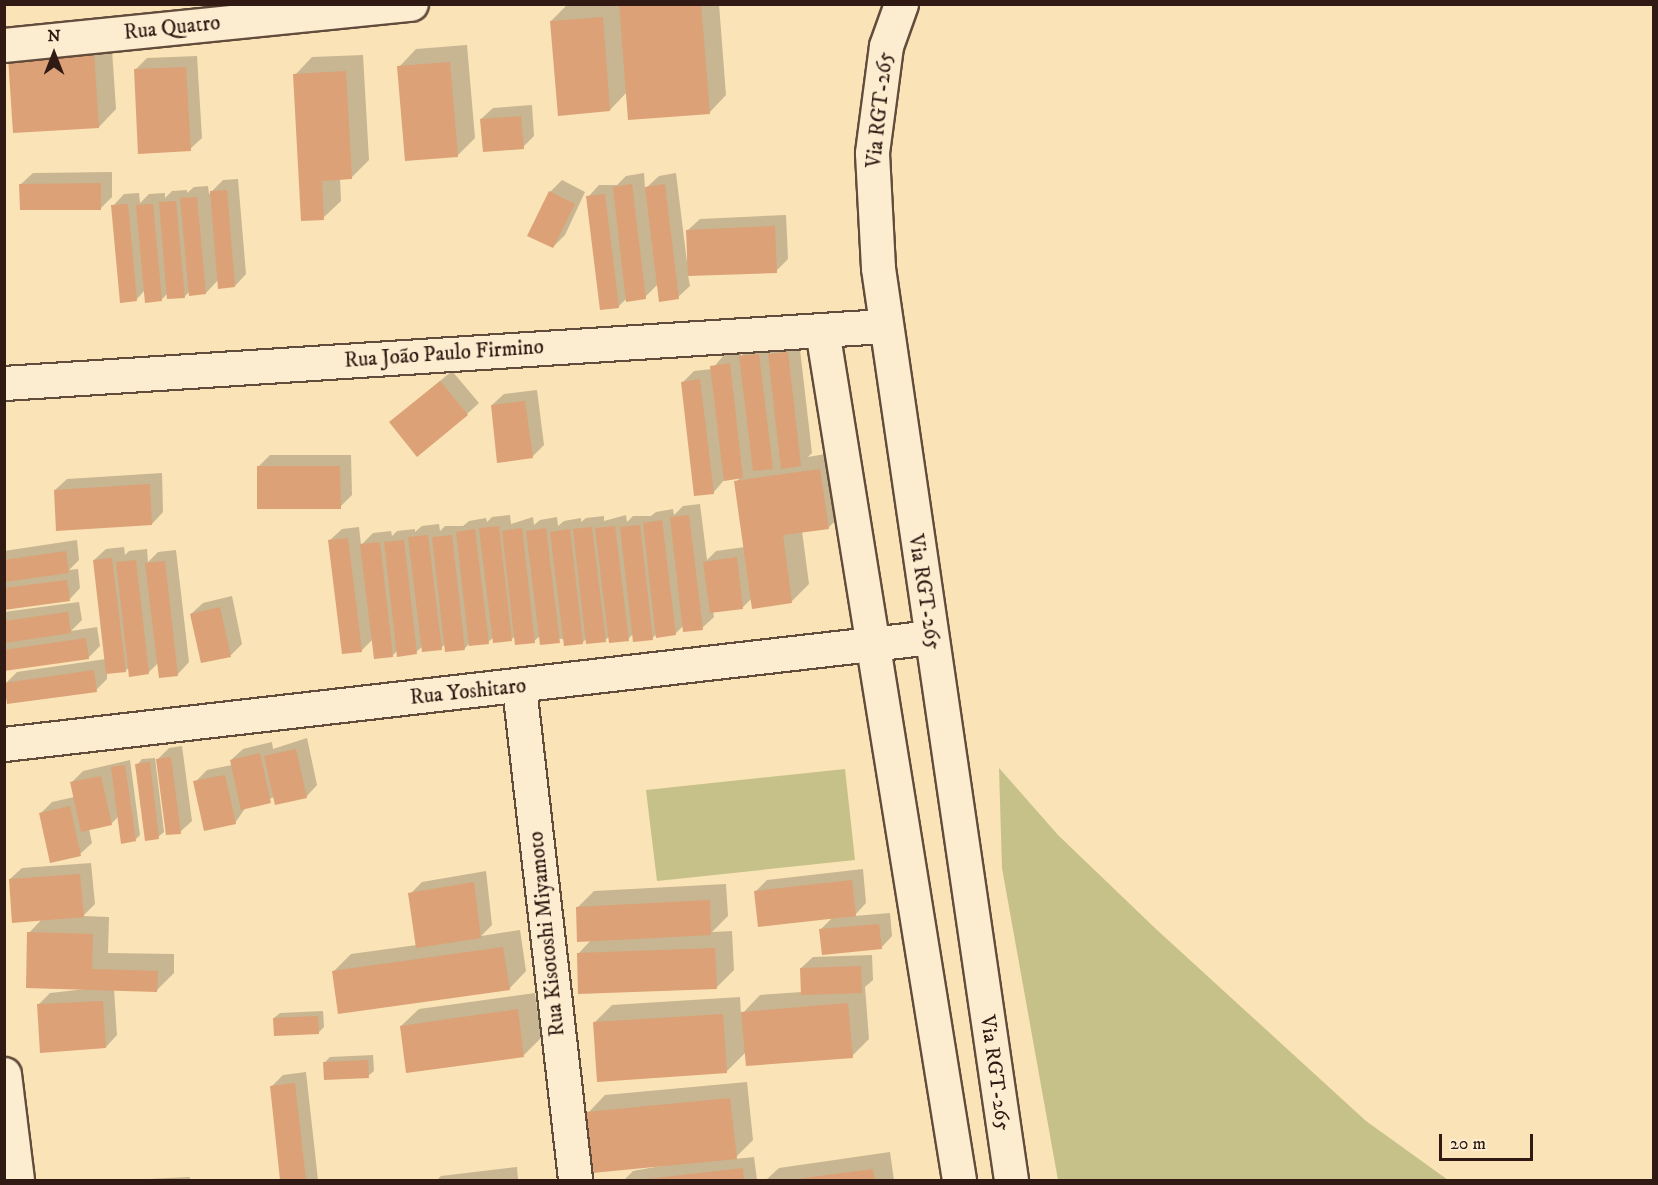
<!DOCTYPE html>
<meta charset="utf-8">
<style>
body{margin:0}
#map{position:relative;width:1658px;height:1185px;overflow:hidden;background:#fae3b6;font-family:"IM FELL DW Pica",serif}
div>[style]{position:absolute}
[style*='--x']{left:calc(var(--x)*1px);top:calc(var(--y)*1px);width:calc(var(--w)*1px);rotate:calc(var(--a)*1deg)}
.green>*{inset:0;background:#c5c189}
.shadow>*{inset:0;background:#0003}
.building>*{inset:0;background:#dca176}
.roads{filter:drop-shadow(2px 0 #624c3c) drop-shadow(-2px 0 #624c3c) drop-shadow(0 2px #624c3c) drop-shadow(0 -2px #624c3c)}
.minor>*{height:33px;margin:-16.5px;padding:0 16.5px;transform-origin:16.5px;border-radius:16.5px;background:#fcedd0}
span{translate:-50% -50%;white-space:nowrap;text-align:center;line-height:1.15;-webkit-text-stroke:5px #fcedd0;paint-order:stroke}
.street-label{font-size:21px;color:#301a13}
.frame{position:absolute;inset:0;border:6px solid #301a13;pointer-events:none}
.north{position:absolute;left:24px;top:24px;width:60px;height:60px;-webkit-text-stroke:4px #fcedd0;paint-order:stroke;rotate:0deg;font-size:16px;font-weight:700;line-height:24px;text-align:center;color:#301a13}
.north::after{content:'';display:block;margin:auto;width:21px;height:27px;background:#301a13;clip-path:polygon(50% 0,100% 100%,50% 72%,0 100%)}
.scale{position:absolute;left:1439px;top:1134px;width:94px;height:27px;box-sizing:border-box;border:3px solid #301a13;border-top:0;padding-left:8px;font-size:18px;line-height:21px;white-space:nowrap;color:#301a13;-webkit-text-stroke:4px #fcedd0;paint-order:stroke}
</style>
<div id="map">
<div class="green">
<i style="clip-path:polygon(999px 768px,1058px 835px,1157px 930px,1366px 1121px,1448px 1180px,1058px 1180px,1002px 868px)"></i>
<i style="clip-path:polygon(845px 769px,855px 860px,657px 881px,646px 790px)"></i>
</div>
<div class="shadow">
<i style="clip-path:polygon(568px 4px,719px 4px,726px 95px,709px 113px,627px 92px,610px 110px,551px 21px)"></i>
<i style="clip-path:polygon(111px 35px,116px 109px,99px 127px,14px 132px)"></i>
<i style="clip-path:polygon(467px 45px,475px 138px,457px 156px,399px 67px,416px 49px)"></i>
<i style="clip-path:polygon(363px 55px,369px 160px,351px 178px,340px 178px,341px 201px,323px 218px,295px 75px,312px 57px)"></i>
<i style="clip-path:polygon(197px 56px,202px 138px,190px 149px,135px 70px,147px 58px)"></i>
<i style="clip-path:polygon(532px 105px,534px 136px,523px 147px,481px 119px,493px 108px)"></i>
<i style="clip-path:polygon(112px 172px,112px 197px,101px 208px,21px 184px,33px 173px)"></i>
<i style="clip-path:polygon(644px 173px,645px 189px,659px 176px,676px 173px,687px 262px,688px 230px,700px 219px,786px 215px,788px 259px,776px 271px,688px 275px,690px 286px,678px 297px,658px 284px,645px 297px,627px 298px,618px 307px,588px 197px,599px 185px,617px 185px,626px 176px)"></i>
<i style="clip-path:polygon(238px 179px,246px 274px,235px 286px,219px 279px,206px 293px,190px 291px,184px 297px,168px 293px,161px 300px,145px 290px,136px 300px,113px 206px,124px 194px,139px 193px,140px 203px,149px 194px,165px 193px,165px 198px,172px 191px,187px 190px,187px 193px,194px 187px,208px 186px,209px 194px,223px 180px)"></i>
<i style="clip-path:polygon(562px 180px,585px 192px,565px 235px,553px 247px,550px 192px)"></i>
<i style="clip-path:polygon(799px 341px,812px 453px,808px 457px,837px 452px,846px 510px,828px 528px,802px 531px,809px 584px,792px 601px,752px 598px,743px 607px,713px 611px,714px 617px,702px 628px,684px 625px,675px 634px,657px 634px,652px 638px,634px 633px,628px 639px,610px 636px,605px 640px,587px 638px,583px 642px,540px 636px,534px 641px,516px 635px,512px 639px,494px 637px,488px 642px,470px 643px,465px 648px,446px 643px,441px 648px,423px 646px,416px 652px,398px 650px,393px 655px,373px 639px,361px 651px,330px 540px,342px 529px,359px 527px,361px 545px,373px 533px,391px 531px,392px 536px,397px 531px,415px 529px,415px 532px,422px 526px,439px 524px,440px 531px,445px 526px,463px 526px,469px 521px,486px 518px,487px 522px,492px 517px,510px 515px,511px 524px,533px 517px,534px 525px,540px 520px,557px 517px,558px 526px,564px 521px,581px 518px,581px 522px,586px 518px,604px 516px,604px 521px,626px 515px,627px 522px,633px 516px,651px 516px,656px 512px,673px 509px,674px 515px,683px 506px,700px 504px,707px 560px,716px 551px,745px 547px,736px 482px,741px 477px,725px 479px,713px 493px,682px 383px,694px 371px,712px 369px,724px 355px,741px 352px,741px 356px,753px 345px,770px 343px,771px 352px,781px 343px)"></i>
<i style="clip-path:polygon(452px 371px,479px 403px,467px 414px,391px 422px)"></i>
<i style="clip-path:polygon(537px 390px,544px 445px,532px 457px,492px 405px,504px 394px)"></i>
<i style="clip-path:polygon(270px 455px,351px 455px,352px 495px,340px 507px,258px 467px)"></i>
<i style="clip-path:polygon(162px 473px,163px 512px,152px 524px,55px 490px,67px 479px)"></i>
<i style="clip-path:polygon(77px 540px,79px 560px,69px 570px,78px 569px,80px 588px,69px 600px,4px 609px,4px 551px)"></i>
<i style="clip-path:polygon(124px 547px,125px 555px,129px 551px,147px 549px,148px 562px,158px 552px,176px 550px,189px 662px,178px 674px,158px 663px,148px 673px,130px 667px,125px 671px,107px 673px,107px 679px,96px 690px,6px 683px,17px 672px,106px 659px,94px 560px,106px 549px)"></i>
<i style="clip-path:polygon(232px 596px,242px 644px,231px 655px,202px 662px,191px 614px,203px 603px)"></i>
<i style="clip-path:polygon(79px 602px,82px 620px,71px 631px,97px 627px,100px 646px,88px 658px,4px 670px,4px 644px,8px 641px,4px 641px,4px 612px)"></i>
<i style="clip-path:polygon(307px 738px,317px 785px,306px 797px,275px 797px,246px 807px,235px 823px,195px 782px,207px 770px,232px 765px,231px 760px,243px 749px,272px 742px,273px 749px)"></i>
<i style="clip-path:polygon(182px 746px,192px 821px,180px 832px,158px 759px,169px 748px)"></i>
<i style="clip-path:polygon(155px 758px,164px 832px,158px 837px,137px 765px,142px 759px)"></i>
<i style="clip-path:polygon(130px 760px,140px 835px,135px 840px,119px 816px,111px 824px,89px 829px,92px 843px,80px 854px,41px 813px,52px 802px,74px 797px,71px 783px,83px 771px)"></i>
<i style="clip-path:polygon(91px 863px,95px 904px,83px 916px,109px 917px,108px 953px,174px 954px,174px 973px,157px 990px,114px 989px,117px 1035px,106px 1047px,38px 1005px,50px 993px,95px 988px,29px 933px,42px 919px,10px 879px,22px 868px)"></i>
<i style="clip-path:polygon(863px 869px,866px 903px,854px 916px,890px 913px,892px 936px,881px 948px,821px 929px,833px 917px,755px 892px,767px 880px)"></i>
<i style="clip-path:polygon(486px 871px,492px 925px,481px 936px,520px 930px,526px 971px,509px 989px,333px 972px,351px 954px,417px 945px,410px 894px,422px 882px)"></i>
<i style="clip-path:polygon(726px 884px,728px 916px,712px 932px,732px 931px,734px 970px,717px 987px,578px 954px,592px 939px,577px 908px,594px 891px)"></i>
<i style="clip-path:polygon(872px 955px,873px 980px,865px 987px,869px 1039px,852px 1056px,746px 1052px,726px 1072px,594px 1023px,612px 1005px,740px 997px,741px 1015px,760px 995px,802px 992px,801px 968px,813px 957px)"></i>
<i style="clip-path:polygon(535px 993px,541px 1038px,524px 1055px,401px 1026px,419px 1009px)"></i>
<i style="clip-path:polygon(323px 1011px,324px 1027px,318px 1033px,274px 1018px,280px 1013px)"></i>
<i style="clip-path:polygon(373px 1055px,374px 1071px,368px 1076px,325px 1062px,330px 1057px)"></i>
<i style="clip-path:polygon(306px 1072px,318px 1180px,282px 1180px,272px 1086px,283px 1075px)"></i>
<i style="clip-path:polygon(747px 1082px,753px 1140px,734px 1159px,754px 1157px,757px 1180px,624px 1180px,633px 1171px,672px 1164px,588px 1113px,605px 1095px)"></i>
<i style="clip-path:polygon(890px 1152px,894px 1180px,766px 1180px,779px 1168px)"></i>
<i style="clip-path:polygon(517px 1167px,518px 1180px,437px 1180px,441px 1176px)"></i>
<i style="clip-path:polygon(190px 1177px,190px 1180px,128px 1180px)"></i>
</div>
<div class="building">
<i style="clip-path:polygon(619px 4px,701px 4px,710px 114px,628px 120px)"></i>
<i style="clip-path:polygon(603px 17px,610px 111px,558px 116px,550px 21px)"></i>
<i style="clip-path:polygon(94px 52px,99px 128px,13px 133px,8px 57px)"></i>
<i style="clip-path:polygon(450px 62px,458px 157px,405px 161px,397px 66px)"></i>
<i style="clip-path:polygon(186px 67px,191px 151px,138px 154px,134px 69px)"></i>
<i style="clip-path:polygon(346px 71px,352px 179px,322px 181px,324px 220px,301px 221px,293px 74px)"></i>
<i style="clip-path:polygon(521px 116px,524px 149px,483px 152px,480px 119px)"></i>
<i style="clip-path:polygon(101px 183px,101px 210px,20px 210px,19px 184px)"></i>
<i style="clip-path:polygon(632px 184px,646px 299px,626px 302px,613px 187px)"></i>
<i style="clip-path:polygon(665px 184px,679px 299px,659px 302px,645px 187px)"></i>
<i style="clip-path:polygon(227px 190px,235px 287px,218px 289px,210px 191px)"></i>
<i style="clip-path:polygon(549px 191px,575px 204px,553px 248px,527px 236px)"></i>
<i style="clip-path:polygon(605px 194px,619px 308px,600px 310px,586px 196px)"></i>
<i style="clip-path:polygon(197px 197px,206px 294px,189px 296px,180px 198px)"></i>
<i style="clip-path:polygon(176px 201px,185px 298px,167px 299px,159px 202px)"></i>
<i style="clip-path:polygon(128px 204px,137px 301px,120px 303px,111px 205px)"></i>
<i style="clip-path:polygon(153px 204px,162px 301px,145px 303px,136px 205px)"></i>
<i style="clip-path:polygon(775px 226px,777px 273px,688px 276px,686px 230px)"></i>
<i style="clip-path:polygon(788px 352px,801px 466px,781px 469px,768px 354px)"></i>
<i style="clip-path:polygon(759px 354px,773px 469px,753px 471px,739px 356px)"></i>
<i style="clip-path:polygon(730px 363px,743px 478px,724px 481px,710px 366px)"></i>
<i style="clip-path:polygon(700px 379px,714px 494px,694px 496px,681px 382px)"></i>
<i style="clip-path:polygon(440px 381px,468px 415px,417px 457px,389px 422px)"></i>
<i style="clip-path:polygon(525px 401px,533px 458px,497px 463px,491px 405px)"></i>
<i style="clip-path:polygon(257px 466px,340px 466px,341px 509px,257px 509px)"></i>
<i style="clip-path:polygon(820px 469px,829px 529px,783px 535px,792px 603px,752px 609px,734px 481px)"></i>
<i style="clip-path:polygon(150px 484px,152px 525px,56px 531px,54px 490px)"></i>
<i style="clip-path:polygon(689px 515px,703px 630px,683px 632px,670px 517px)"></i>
<i style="clip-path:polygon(662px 520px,676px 635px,656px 638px,643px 523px)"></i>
<i style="clip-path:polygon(640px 525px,653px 640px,633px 642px,620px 527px)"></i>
<i style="clip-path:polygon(499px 526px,512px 641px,493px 643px,479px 528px)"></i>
<i style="clip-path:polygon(615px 526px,629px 641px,609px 643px,595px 528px)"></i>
<i style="clip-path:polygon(592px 527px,606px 642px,586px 644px,573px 529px)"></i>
<i style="clip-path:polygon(522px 528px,535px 643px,515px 645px,502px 531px)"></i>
<i style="clip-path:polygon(546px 528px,560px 643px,540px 645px,526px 531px)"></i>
<i style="clip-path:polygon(475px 529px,489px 644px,469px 646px,456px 532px)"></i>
<i style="clip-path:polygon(570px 529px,583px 644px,564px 646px,550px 532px)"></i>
<i style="clip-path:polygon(428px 535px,442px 650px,422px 652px,408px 537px)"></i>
<i style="clip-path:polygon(452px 535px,465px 650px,445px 652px,432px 537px)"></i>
<i style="clip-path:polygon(348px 538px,362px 652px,342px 654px,328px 540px)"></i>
<i style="clip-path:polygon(404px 540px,417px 654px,397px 657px,384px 542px)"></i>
<i style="clip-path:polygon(380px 542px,393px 657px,374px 659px,360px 544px)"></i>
<i style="clip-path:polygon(66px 551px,69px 573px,4px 582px,4px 560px)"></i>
<i style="clip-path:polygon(737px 557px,743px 609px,710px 613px,703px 562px)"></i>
<i style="clip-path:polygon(112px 558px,126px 672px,106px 674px,93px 560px)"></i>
<i style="clip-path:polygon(136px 560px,149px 674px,129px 677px,116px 562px)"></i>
<i style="clip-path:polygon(165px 561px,178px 676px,159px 678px,145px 563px)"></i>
<i style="clip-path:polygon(67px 580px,70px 601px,4px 610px,4px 588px)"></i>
<i style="clip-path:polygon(220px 607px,231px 657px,201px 663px,190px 614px)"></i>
<i style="clip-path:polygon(68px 612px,71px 633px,4px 643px,4px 621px)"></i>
<i style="clip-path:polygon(86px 638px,89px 659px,4px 671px,4px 650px)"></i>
<i style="clip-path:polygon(94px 670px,97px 692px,7px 704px,4px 683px)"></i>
<i style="clip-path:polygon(296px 749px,307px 798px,275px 805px,264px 756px)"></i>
<i style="clip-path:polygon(260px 753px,271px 803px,241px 810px,230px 760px)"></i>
<i style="clip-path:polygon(171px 757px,181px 834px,166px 835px,156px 759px)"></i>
<i style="clip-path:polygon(150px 762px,159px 839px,145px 841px,135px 764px)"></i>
<i style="clip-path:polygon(125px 765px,136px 841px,121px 844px,111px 767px)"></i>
<i style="clip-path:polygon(225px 775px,236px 824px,204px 831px,193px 781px)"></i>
<i style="clip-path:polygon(101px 776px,112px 825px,81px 832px,70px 782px)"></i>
<i style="clip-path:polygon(70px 806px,81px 856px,50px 863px,39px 813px)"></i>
<i style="clip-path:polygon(80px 874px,84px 917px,12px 923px,9px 879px)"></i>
<i style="clip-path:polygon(852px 880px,856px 916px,758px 927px,754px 891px)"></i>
<i style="clip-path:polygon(474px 882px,481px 938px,416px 948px,408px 893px)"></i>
<i style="clip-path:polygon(710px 900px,711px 935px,577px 942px,576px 907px)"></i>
<i style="clip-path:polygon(879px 924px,882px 949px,822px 955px,819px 929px)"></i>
<i style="clip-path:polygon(27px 932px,93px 934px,92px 969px,158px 971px,157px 992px,26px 988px)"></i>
<i style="clip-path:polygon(503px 947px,510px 990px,338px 1014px,332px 971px)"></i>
<i style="clip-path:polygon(715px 948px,717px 989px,578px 994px,577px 953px)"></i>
<i style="clip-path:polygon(861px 966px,862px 993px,801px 995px,800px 968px)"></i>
<i style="clip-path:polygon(103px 1001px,106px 1048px,40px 1053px,37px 1004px)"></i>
<i style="clip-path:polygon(848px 1003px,853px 1058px,746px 1066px,741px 1012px)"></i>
<i style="clip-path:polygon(518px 1009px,524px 1057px,406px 1073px,400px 1026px)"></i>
<i style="clip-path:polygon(723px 1014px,727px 1073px,597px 1082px,593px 1022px)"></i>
<i style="clip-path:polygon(318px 1016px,319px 1034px,274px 1036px,273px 1018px)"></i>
<i style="clip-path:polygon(368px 1060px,369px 1078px,324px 1080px,323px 1062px)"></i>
<i style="clip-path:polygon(295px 1083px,306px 1180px,280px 1180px,270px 1086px)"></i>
<i style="clip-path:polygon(730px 1098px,737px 1159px,592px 1173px,586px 1112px)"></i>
<i style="clip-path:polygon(743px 1168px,744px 1180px,647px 1180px,647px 1179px)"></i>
<i style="clip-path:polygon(873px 1169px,875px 1180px,797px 1180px,797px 1179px)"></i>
</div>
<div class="roads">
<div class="minor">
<i style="--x:901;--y:4;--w:45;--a:109.7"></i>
<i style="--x:886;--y:46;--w:108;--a:97.5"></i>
<i style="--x:872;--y:153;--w:115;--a:87"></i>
<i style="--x:878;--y:268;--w:922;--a:81.7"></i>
<i style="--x:4;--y:45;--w:409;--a:-5.8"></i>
<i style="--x:822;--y:330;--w:861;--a:80.84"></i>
<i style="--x:4;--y:383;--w:882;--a:-3.71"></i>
<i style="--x:519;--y:687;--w:496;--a:83.5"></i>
<i style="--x:4;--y:744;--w:933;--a:-6.58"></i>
<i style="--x:4;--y:1074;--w:107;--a:83"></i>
</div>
</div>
<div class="street-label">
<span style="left:172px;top:28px;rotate:-6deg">Rua Quatro</span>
<span style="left:880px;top:110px;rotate:-84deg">Via RGT-265</span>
<span style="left:444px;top:354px;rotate:-4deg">Rua João Paulo Firmino</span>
<span style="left:924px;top:592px;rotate:81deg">Via RGT-265</span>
<span style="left:468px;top:692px;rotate:-6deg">Rua Yoshitaro</span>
<span style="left:547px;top:934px;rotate:-96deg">Rua Kisotoshi Miyamoto</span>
<span style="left:995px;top:1073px;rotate:82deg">Via RGT-265</span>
</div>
<div class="frame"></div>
<div class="north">N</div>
<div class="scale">20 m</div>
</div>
